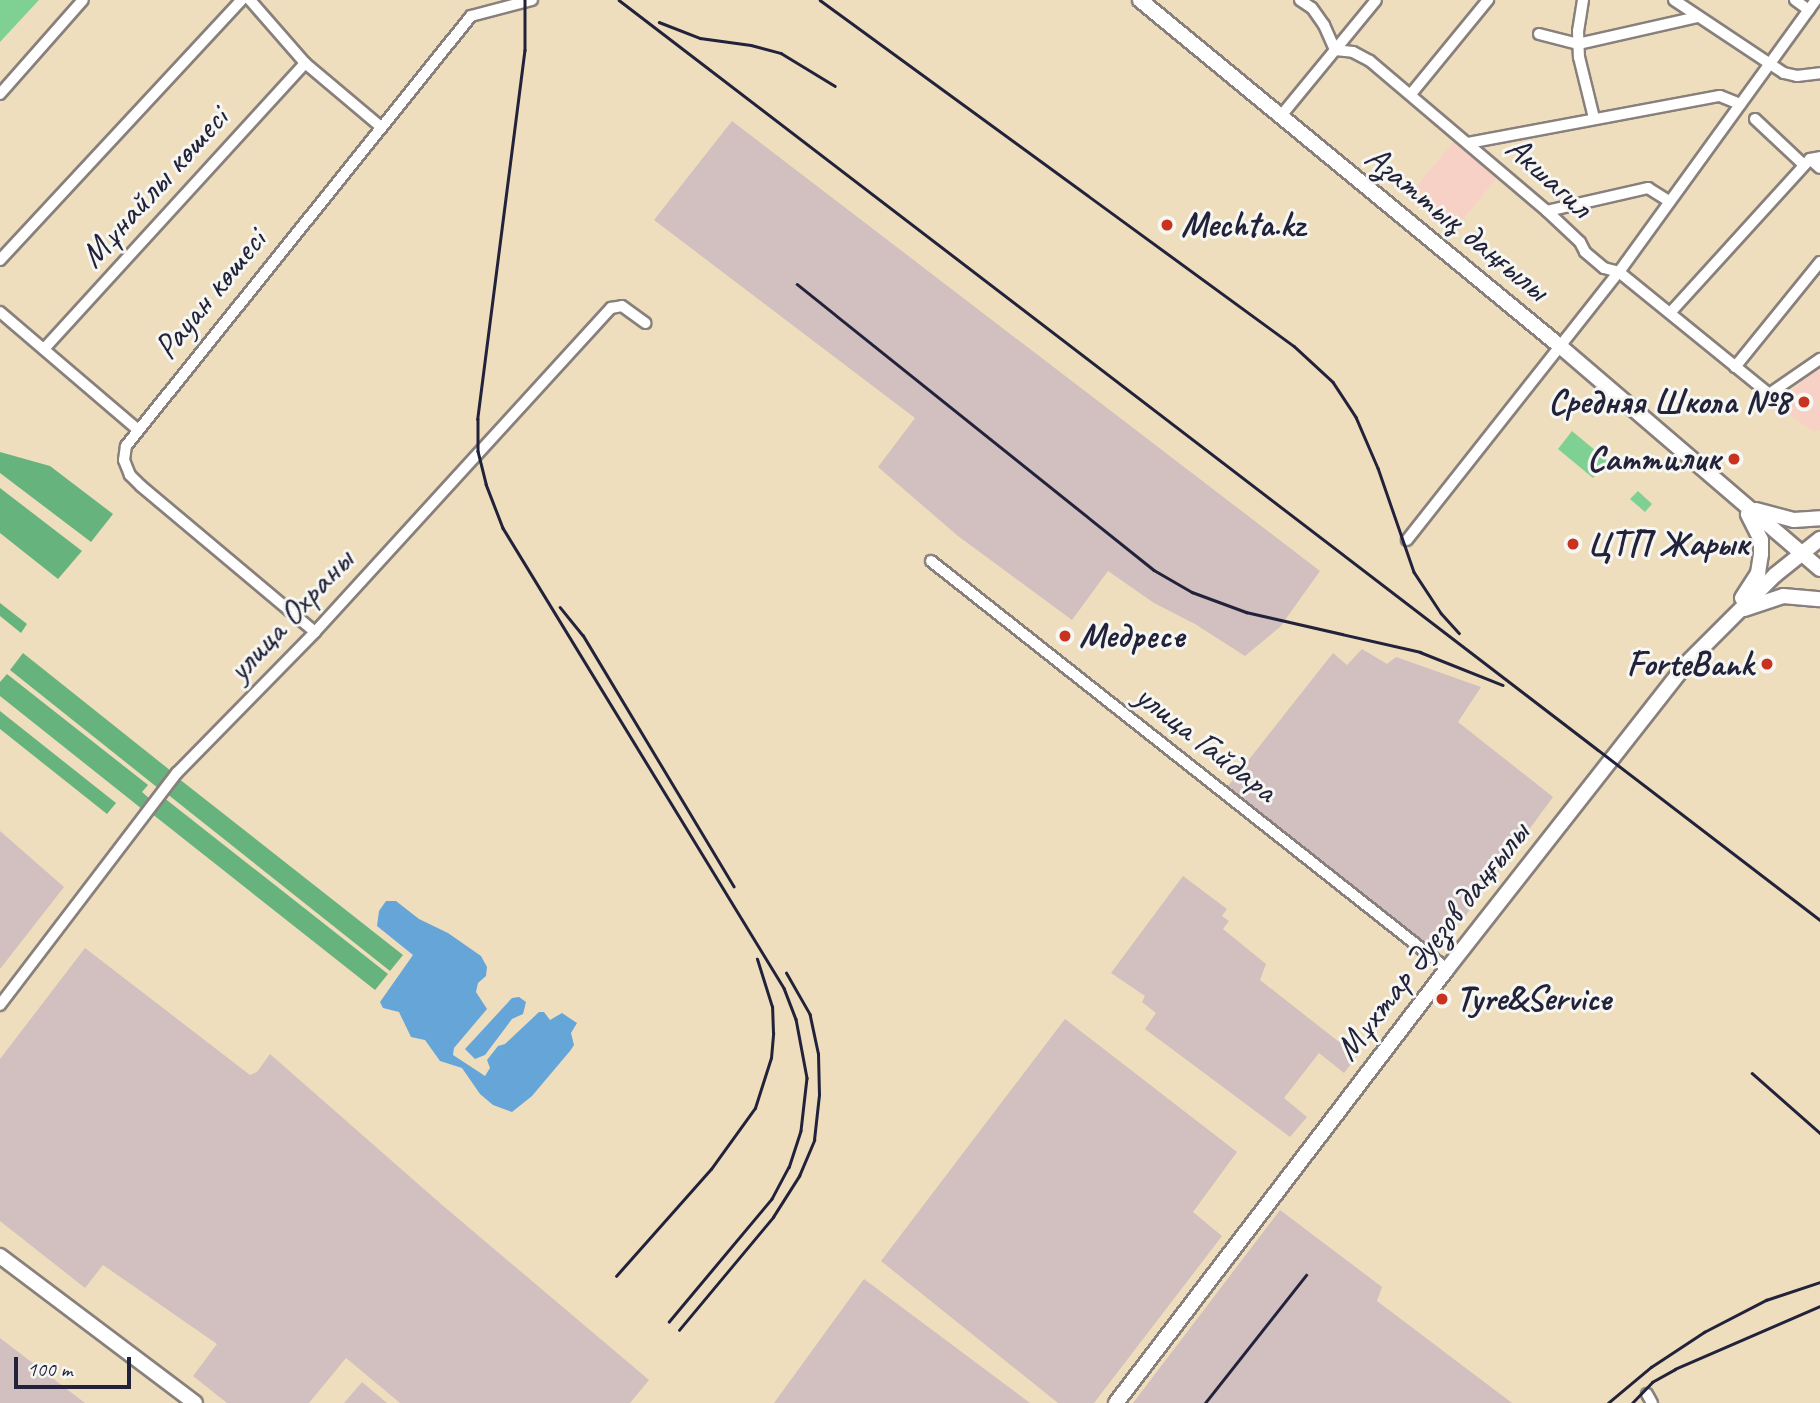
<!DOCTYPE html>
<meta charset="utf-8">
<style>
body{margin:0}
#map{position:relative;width:1820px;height:1403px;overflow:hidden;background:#efdebd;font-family:Caveat,sans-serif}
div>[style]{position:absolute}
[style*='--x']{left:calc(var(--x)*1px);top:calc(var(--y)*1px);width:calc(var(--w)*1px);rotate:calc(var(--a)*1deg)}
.built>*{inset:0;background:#f7d1c6}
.industrial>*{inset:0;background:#d2bfbf}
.green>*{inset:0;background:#7fd193}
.forest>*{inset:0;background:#67b37d}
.water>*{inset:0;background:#66a5d8}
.roads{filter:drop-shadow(2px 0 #88807c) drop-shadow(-2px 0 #88807c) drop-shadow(0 2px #88807c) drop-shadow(0 -2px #88807c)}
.minor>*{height:10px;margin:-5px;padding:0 5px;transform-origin:5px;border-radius:5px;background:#fff}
.major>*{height:14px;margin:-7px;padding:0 7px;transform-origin:7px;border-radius:7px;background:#fff}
.rail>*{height:2.5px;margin:-1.25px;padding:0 1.25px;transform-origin:1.25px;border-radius:1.25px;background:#22223b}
.dots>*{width:19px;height:19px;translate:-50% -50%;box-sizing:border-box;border:4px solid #f6f6f2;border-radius:50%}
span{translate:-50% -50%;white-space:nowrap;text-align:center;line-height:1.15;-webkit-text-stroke:6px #f6f6f2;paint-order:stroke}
.street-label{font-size:35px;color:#22223b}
.poi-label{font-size:35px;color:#22223b;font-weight:700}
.left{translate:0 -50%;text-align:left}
.right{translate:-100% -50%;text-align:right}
.scale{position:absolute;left:14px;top:1357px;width:117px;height:32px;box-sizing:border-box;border:4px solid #22223b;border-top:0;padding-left:9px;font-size:21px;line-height:24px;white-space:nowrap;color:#22223b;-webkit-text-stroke:5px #f6f6f2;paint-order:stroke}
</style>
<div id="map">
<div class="built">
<i style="clip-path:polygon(1454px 141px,1496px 179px,1455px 229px,1411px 193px)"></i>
<i style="clip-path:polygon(1820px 363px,1820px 430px,1813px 431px,1787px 413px,1791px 392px)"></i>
</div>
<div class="industrial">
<i style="clip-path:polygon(732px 121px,1320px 571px,1280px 627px,1245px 656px,1195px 624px,1154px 603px,1108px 571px,1072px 620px,958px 536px,878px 467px,915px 418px,654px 220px)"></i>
<i style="clip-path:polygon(1362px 649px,1387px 664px,1396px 657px,1481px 687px,1458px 722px,1553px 797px,1444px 945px,1430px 948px,1228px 786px,1333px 653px,1347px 665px)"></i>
<i style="clip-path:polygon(0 831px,64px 887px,0 969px)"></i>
<i style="clip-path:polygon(1183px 876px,1227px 909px,1222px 916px,1229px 921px,1223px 929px,1266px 964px,1260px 980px,1357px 1056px,1344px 1073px,1319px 1053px,1284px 1098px,1307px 1117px,1290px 1137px,1145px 1029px,1156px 1013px,1142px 1002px,1145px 996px,1111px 973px)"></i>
<i style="clip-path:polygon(85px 948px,250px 1075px,257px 1072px,270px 1054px,441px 1204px,649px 1380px,630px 1403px,400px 1403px,346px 1358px,309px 1403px,227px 1403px,193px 1376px,217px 1344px,103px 1265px,85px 1288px,0 1221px,0 1059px)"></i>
<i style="clip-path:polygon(1065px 1019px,1237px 1152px,1193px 1212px,1222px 1236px,1094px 1403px,1058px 1403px,881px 1261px)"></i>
<i style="clip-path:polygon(1280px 1210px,1382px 1287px,1377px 1301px,1512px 1403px,1133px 1403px)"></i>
<i style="clip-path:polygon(864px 1279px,1030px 1403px,774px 1403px)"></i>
<i style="clip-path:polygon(0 1338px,85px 1403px,0 1403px)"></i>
<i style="clip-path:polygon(362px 1382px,387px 1403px,344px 1403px)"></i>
</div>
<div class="green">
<i style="clip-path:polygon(0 0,39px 0,0 42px)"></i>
<i style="clip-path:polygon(1572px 431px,1608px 461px,1593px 478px,1558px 449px)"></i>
<i style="clip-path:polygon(1638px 491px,1652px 504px,1645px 512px,1630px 499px)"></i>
</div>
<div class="forest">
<i style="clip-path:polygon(0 452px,50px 466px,113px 514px,91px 542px,0 473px)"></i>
<i style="clip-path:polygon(0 488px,82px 551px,58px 579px,0 533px)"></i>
<i style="clip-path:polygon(0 603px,27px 624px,21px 633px,0 616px)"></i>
<i style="clip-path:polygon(23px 653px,171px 771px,158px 788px,10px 670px)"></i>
<i style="clip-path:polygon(7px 674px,148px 785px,142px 792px,150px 799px,142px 809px,0 696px,0 682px)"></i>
<i style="clip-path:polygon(0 711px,116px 803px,107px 814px,0 729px)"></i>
<i style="clip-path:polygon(178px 778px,403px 955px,390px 971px,166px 793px)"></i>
<i style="clip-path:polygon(163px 797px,388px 974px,375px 990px,151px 813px)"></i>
</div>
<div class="water">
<i style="clip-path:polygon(386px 901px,396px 901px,419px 919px,448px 933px,481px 956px,487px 967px,486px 976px,478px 983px,476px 992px,487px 1009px,454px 1048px,453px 1055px,479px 1072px,485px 1076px,490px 1068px,487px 1060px,498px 1046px,505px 1044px,539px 1012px,544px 1012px,550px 1020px,562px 1013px,577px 1023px,571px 1033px,574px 1045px,570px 1051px,532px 1096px,512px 1112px,493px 1105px,480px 1094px,462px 1068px,440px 1061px,425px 1040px,411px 1037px,399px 1012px,383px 1008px,380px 1002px,413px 955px,377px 926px,379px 911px)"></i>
<i style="clip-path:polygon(519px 997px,526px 1002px,523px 1014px,512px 1019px,485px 1055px,475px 1059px,465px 1049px,512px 998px)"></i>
</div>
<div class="roads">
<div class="minor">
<i style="--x:250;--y:0;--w:84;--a:48.9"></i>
<i style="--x:305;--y:63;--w:99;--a:40.1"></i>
<i style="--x:1300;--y:0;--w:14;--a:34"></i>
<i style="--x:1312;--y:8;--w:21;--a:55"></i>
<i style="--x:1324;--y:25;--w:27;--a:66"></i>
<i style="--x:1335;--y:50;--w:18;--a:6"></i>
<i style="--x:1353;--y:52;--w:19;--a:28"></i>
<i style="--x:1370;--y:61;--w:232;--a:40.3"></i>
<i style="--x:1547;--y:211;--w:45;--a:43.2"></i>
<i style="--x:1580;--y:242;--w:11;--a:63"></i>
<i style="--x:1585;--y:252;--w:25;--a:40"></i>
<i style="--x:1604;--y:268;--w:16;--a:15"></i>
<i style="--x:1619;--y:272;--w:193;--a:39.1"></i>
<i style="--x:1769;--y:394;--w:62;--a:-34.5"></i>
<i style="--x:1583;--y:0;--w:31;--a:99"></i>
<i style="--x:1578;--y:31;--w:26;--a:88"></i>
<i style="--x:1579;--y:57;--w:63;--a:76.2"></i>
<i style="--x:1674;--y:0;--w:132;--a:33.6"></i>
<i style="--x:1784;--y:73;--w:13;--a:13"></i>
<i style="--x:1797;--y:76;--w:23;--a:-7"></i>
<i style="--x:1795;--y:0;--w:17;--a:36"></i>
<i style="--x:1539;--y:34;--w:40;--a:14.4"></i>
<i style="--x:1578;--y:44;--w:123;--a:-12.7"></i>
<i style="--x:0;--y:94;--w:125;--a:-48.6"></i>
<i style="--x:1411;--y:94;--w:122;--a:-50.7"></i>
<i style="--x:1280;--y:117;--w:151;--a:-50.6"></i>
<i style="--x:1755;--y:119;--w:67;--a:43.2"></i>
<i style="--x:1468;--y:143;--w:256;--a:-10.6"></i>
<i style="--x:1720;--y:96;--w:22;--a:22"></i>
<i style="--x:1810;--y:159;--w:13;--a:42"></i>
<i style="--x:1547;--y:211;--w:104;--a:-12.8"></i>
<i style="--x:1648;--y:188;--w:25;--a:32"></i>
<i style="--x:0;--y:260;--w:355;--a:-47.1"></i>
<i style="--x:0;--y:312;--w:180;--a:40.5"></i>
<i style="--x:1670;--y:313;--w:208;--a:-47.7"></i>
<i style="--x:1810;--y:159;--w:10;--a:-11"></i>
<i style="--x:44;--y:349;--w:387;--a:-47.6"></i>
<i style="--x:1735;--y:367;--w:135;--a:-51"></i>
<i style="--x:1407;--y:540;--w:342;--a:-51.7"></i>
<i style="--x:1619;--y:272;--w:336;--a:-54.1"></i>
<i style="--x:931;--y:561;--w:658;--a:38.33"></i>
<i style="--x:315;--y:632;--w:227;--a:-140"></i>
<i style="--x:141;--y:486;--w:16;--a:-135"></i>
<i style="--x:130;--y:475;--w:16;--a:-112"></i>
<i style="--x:124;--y:460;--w:14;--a:-82"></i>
<i style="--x:126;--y:446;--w:551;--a:-51.26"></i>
<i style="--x:471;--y:16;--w:63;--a:-14.7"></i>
<i style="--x:0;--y:1005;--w:292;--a:-52.7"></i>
<i style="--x:177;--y:773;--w:197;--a:-45.6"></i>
<i style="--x:315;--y:632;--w:439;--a:-47.6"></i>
<i style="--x:611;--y:308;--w:11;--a:-10"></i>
<i style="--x:622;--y:306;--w:29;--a:36"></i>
<i style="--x:1647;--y:1394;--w:10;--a:61"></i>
</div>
<div class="major">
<i style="--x:1140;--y:0;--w:546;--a:39.5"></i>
<i style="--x:1561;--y:347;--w:341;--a:40.6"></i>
<i style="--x:1756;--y:510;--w:39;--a:15"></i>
<i style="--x:1794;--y:520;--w:26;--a:-4"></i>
<i style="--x:1742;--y:598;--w:30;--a:-57"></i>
<i style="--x:1758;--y:573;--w:19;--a:-81"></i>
<i style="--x:1761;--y:554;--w:14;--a:-90"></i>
<i style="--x:1761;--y:540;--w:29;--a:-117"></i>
<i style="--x:1744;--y:609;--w:41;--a:-18.4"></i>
<i style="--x:1783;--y:596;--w:37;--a:5"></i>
<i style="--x:0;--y:1256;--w:244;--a:37"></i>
<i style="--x:1116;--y:1403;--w:546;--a:-52.67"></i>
<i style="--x:1447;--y:969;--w:387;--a:-51.9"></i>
<i style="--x:1686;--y:664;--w:126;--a:-45"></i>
<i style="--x:1775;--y:575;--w:58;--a:-38.7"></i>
</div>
</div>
<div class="rail">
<i style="--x:525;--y:0;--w:50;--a:90"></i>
<i style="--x:525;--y:50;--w:372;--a:97.3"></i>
<i style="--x:478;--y:419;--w:32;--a:90"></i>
<i style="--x:478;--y:451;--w:34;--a:76"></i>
<i style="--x:486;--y:484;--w:47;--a:68.9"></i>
<i style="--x:503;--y:528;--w:539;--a:58.58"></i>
<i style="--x:784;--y:988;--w:33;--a:69"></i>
<i style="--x:796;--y:1019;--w:60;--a:79.4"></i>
<i style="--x:807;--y:1078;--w:53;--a:96.5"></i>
<i style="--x:801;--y:1131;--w:38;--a:108"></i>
<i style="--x:789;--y:1167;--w:36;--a:118"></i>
<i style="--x:772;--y:1199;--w:160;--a:129.9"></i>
<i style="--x:619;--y:0;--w:1513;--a:37.45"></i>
<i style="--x:820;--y:0;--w:587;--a:36.13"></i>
<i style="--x:1294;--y:346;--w:53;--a:42.7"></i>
<i style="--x:1333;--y:382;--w:42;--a:56.7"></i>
<i style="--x:1356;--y:417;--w:56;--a:66.7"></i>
<i style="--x:1378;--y:468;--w:110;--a:70.9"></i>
<i style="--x:1414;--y:572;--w:49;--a:56.6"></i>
<i style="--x:1441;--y:613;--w:27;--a:48"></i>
<i style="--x:659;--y:22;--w:44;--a:21.3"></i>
<i style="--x:700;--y:38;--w:51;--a:7.8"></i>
<i style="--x:751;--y:45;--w:31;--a:15"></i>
<i style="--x:781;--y:53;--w:63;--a:31.4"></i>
<i style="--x:797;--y:284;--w:457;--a:38.7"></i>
<i style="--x:1154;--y:570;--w:44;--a:30.1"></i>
<i style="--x:1192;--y:592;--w:58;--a:20.3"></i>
<i style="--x:1246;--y:612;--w:179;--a:12.9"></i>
<i style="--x:1420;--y:652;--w:89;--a:21.7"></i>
<i style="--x:560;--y:607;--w:36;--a:51"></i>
<i style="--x:583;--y:635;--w:293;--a:59"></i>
<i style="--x:1752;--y:1073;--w:91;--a:41.4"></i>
<i style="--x:616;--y:1276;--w:143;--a:-48.4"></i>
<i style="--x:711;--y:1169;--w:75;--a:-54.2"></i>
<i style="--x:755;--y:1108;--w:52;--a:-72.3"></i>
<i style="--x:771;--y:1058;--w:25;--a:-85"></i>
<i style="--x:773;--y:1033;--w:26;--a:-92"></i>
<i style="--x:772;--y:1007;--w:50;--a:-107.4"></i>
<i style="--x:679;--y:1330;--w:147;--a:-50.2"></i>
<i style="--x:773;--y:1217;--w:49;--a:-57.6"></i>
<i style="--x:799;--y:1176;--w:39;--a:-67"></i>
<i style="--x:814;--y:1140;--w:45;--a:-83.7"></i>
<i style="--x:819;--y:1095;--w:41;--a:-91.4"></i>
<i style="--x:818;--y:1054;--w:40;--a:-102"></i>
<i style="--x:810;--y:1015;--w:48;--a:-119.7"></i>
<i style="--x:1205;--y:1403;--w:163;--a:-51.7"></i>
<i style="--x:1608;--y:1403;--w:56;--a:-39.9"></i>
<i style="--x:1651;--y:1367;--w:64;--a:-33.4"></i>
<i style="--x:1704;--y:1332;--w:70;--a:-27.3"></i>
<i style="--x:1766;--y:1300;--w:57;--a:-18.4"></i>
<i style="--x:1632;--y:1403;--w:29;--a:-46"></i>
<i style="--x:1652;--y:1382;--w:26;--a:-29"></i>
<i style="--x:1675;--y:1369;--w:158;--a:-23.5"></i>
</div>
<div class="dots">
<i style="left:1167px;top:225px;background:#c8321e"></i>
<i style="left:1804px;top:402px;background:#c8321e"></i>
<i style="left:1734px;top:459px;background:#c8321e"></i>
<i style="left:1573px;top:544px;background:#c8321e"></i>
<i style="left:1065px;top:636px;background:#c8321e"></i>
<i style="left:1767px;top:664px;background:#c8321e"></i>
<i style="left:1442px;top:999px;background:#c8321e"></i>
</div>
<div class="street-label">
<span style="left:1549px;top:177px;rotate:42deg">Акшагил</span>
<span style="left:154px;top:187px;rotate:-48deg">Мұнайлы көшесі</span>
<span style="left:1457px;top:223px;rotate:39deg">Азаттық даңғылы</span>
<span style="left:210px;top:294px;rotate:-51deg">Рауан көшесі</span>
<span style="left:290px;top:615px;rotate:-47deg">улица Охраны</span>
<span style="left:1206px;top:743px;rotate:38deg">улица Гайдара</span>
<span style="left:1432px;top:941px;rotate:-52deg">Мұхтар Әуезов даңғылы</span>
</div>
<div class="poi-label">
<span class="left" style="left:1181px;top:225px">Mechta.kz</span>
<span class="right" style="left:1790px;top:402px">Средняя Школа №8</span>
<span class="right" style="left:1720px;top:459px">Саттилик</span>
<span class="left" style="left:1587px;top:544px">ЦТП Жарык</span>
<span class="left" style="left:1079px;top:636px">Медресе</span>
<span class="right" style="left:1753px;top:664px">ForteBank</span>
<span class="left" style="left:1456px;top:999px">Tyre&amp;Service</span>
</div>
<div class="scale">100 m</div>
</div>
